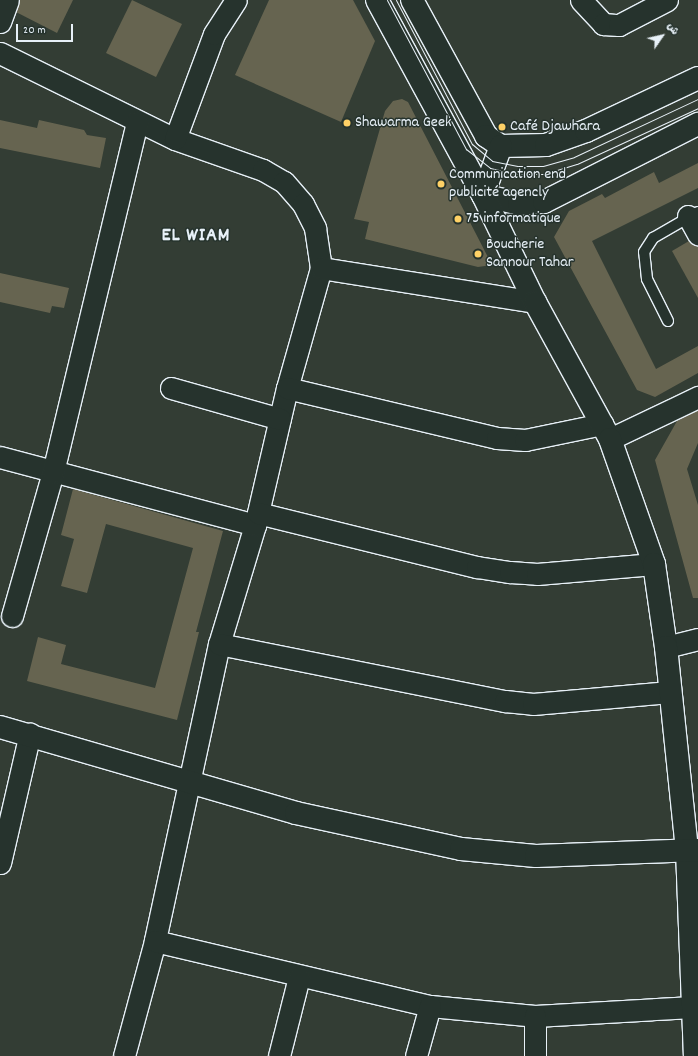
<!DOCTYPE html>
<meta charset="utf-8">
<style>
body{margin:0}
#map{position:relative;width:698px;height:1056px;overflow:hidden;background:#333d34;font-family:Dekko,"Playpen Sans Arabic",sans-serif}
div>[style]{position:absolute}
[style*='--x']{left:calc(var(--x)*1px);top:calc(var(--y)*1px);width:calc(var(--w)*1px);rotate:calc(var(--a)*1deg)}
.building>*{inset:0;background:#666450}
.roads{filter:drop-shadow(1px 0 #e8f1f8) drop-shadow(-1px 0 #e8f1f8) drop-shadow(0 1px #e8f1f8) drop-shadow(0 -1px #e8f1f8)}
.lane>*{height:10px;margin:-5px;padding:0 5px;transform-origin:5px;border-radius:5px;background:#26332d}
.street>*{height:21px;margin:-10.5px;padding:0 10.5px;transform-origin:10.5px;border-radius:10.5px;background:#26332d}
.secondary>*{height:22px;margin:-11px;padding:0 11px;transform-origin:11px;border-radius:11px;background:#26332d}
.tram>*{height:1px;margin:-0.5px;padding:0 0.5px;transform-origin:0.5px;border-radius:0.5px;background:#e8f1f8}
.dots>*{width:11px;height:11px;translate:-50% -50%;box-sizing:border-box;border:2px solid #26332d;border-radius:50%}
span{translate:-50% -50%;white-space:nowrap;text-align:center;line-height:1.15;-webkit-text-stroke:3px #26332d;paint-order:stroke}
.poi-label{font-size:16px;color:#e8f1f8}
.left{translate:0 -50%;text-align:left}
.district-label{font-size:20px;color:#e8f1f8;font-weight:700;letter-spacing:1px}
.north{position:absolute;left:642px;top:16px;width:40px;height:40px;-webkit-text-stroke:3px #26332d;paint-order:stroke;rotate:56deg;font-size:11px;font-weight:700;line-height:16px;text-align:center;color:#e8f1f8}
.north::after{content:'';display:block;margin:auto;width:14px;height:18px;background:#e8f1f8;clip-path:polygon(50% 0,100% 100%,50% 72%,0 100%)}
.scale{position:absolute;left:16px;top:24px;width:57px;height:18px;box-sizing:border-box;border:2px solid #e8f1f8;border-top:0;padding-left:5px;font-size:12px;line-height:14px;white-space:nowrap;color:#e8f1f8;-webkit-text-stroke:3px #26332d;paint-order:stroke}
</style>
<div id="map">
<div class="building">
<i style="clip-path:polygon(20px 0,73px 0,57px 33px,16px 12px)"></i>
<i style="clip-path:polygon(132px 0,182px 24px,156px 77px,106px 53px)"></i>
<i style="clip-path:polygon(269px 0,353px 0,375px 41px,341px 122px,235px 75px)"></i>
<i style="clip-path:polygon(402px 99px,408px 102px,492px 265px,478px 267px,365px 239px,369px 222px,354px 219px,385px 111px,393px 101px)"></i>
<i style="clip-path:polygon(0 120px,37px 128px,39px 120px,84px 130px,87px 135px,106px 138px,100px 168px,0 148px)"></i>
<i style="clip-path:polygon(698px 163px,698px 188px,592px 241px,656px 369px,698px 346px,698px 373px,655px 397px,637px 390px,554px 237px,569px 211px,602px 194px,605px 198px,654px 172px,659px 183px)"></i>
<i style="clip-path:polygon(689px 241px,698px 246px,698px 298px,672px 251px)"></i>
<i style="clip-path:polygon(0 273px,69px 288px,64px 308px,52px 306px,50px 313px,0 302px)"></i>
<i style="clip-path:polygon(698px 410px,698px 443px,687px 469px,698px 505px,698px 598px,693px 598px,655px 460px,677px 421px)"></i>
<i style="clip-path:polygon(73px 489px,223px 531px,196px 632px,199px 632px,177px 720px,27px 681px,38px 637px,66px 645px,61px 664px,155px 688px,193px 548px,106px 524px,87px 593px,61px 586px,74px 539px,61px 535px)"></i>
</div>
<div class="roads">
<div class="lane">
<i style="--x:668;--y:321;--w:47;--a:-116.6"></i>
<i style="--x:647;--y:279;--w:27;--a:-96"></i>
<i style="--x:644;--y:252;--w:17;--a:-57"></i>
<i style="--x:653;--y:238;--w:52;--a:-30"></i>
</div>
<div class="street">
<i style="--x:581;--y:0;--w:33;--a:47"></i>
<i style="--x:603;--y:24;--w:16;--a:4"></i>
<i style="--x:619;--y:25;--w:54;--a:-27.5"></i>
<i style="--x:0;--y:22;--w:23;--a:-70"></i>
<i style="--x:0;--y:53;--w:195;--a:26.2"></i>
<i style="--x:175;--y:139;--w:93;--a:19.4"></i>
<i style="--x:263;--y:170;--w:24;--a:30"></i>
<i style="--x:284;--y:182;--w:29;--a:49"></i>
<i style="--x:303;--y:204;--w:27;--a:63"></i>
<i style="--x:315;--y:228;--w:40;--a:81.5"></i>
<i style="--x:321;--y:268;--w:125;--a:105.8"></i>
<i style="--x:287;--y:388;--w:141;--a:103.1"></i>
<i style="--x:255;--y:525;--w:124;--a:106.8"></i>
<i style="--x:219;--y:644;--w:304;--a:102.2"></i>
<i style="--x:155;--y:941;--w:119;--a:105.1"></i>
<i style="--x:175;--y:139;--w:112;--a:-69.6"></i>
<i style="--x:214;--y:34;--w:40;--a:-57.1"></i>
<i style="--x:688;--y:216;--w:21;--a:61"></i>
<i style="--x:321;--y:268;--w:217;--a:9"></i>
<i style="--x:171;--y:388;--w:113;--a:15.9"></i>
<i style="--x:287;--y:388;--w:216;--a:13.4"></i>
<i style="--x:497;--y:438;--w:28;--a:4"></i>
<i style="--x:525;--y:440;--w:79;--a:-11.7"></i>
<i style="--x:610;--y:439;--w:98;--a:-25.5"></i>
<i style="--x:0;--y:457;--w:264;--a:14.9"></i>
<i style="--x:258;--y:513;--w:226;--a:13.9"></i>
<i style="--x:477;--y:567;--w:33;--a:9"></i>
<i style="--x:510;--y:572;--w:27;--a:4"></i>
<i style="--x:537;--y:574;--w:117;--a:-4.9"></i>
<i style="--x:12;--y:616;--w:150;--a:-74.1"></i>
<i style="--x:53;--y:472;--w:360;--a:-76.5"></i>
<i style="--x:219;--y:644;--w:292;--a:11.3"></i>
<i style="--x:505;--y:701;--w:28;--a:6"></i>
<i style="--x:533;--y:704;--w:137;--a:-5"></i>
<i style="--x:666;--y:647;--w:33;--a:-14"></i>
<i style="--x:0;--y:863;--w:133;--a:-77"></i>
<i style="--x:155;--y:941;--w:283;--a:13.3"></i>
<i style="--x:430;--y:1006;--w:105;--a:5.4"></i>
<i style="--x:535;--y:1016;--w:158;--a:-3.3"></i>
<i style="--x:535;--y:1016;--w:40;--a:90"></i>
<i style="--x:279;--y:1056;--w:81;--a:-75.8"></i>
<i style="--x:416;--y:1056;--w:52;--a:-74.4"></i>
</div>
<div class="secondary">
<i style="--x:377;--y:0;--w:222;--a:61.5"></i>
<i style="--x:483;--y:195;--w:37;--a:14"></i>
<i style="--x:519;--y:204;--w:25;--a:-5"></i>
<i style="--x:544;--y:202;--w:173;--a:-26.9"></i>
<i style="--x:412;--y:0;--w:155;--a:61.4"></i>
<i style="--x:486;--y:136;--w:18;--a:34"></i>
<i style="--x:501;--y:146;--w:45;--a:-1.3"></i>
<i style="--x:546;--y:145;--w:42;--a:-19.3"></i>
<i style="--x:586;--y:131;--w:124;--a:-25.3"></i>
<i style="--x:501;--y:146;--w:52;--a:110.2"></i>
<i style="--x:483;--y:195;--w:119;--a:64.1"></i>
<i style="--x:535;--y:302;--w:156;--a:61.3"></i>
<i style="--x:610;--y:439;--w:133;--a:70.6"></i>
<i style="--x:654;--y:564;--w:84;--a:81.8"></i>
<i style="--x:666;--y:647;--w:204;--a:84.1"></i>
<i style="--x:687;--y:850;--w:206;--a:87.8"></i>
<i style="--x:0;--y:727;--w:308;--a:16.2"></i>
<i style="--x:296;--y:813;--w:169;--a:12.3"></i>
<i style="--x:461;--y:849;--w:75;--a:5.3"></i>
<i style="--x:536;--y:856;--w:162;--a:-2.1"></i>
</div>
</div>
<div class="tram">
<i style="--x:387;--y:0;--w:169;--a:62.1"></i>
<i style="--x:466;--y:149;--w:31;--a:38"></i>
<i style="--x:490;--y:168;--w:28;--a:13"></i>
<i style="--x:517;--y:174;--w:27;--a:0"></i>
<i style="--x:544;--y:174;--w:34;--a:-17"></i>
<i style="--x:577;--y:164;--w:133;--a:-24.8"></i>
<i style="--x:396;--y:0;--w:163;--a:62.2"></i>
<i style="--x:472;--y:144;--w:26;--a:40"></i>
<i style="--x:492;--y:161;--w:26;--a:11"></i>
<i style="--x:518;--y:166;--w:25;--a:0"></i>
<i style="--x:543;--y:166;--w:32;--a:-16"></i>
<i style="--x:574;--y:157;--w:137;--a:-25.1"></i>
</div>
<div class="dots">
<i style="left:347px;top:123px;background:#ffd166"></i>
<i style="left:502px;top:127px;background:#ffd166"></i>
<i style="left:441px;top:184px;background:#ffd166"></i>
<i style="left:458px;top:219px;background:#ffd166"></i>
<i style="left:478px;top:254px;background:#ffd166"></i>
</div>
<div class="poi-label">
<span class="left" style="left:355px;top:123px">Shawarma Geek</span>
<span class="left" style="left:510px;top:127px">Café Djawhara</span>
<span class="left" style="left:449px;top:184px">Communication end<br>publicité agencly</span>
<span class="left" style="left:466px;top:219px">75 informatique</span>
<span class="left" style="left:486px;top:254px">Boucherie<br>Sannour Tahar</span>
</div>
<div class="district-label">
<span style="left:196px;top:236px">EL WIAM</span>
</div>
<div class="north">ش</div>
<div class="scale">20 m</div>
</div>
